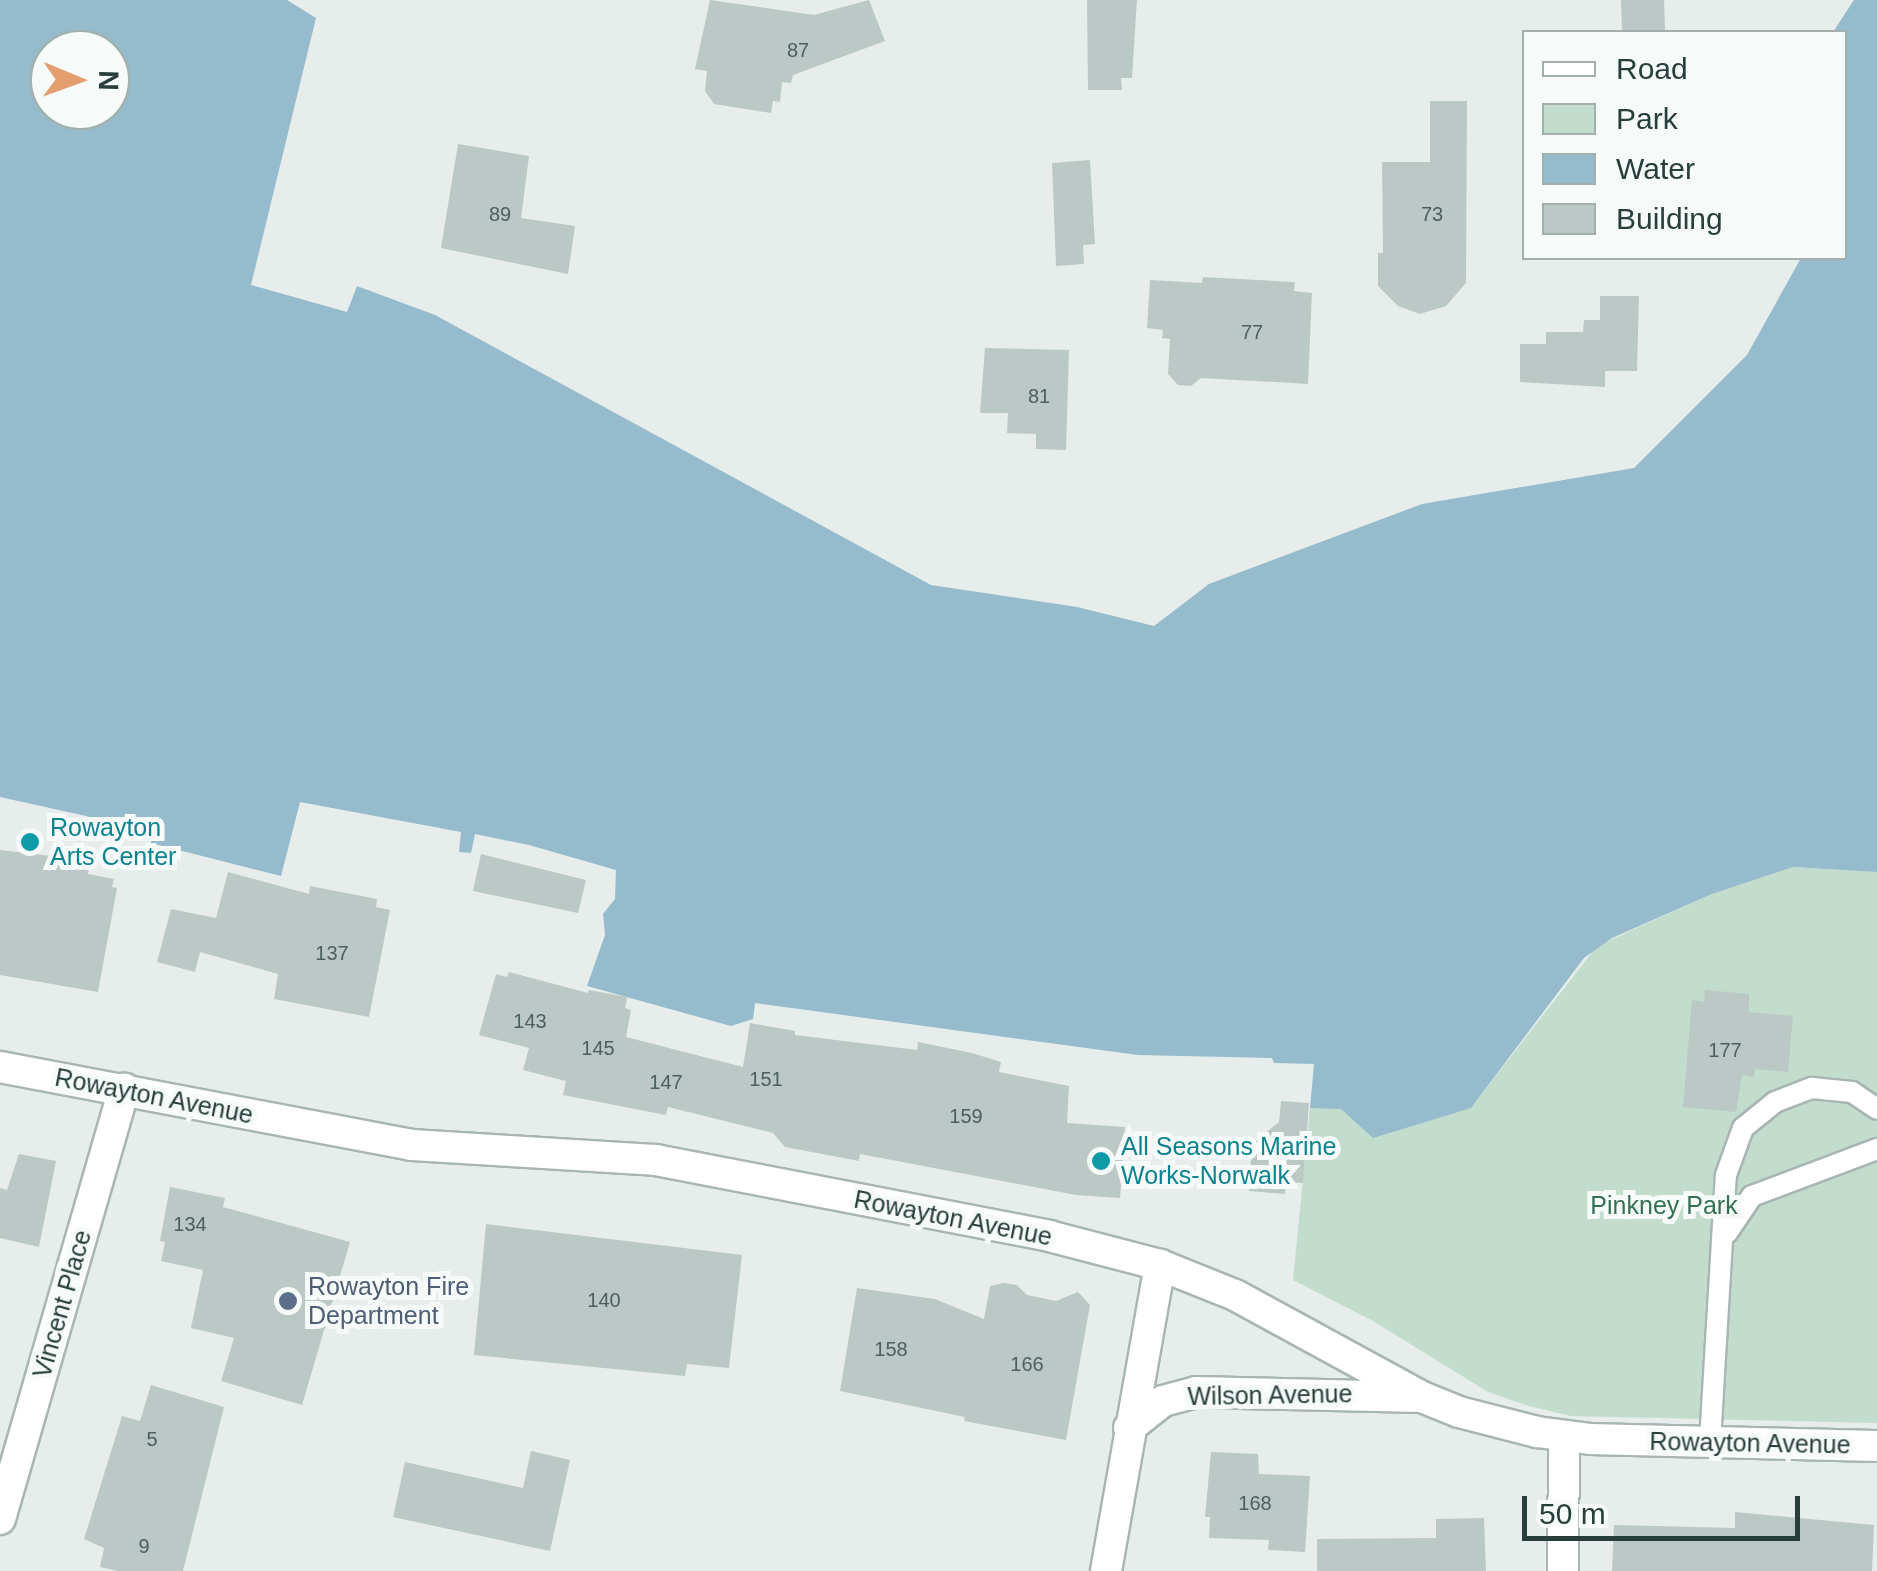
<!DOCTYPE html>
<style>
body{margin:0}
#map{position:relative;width:1877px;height:1571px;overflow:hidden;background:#e6edeb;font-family:Helvetica,sans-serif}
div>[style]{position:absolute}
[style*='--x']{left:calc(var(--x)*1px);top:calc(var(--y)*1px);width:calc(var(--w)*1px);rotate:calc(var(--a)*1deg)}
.green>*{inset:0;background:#c2dccd}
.water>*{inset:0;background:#95bbcc}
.building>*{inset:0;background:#bcc8c5}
.roads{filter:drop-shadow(2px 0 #a9b5b3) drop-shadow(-2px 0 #a9b5b3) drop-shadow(0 2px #a9b5b3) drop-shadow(0 -2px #a9b5b3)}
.lane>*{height:20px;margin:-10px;padding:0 10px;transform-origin:10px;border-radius:10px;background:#fff}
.street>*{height:30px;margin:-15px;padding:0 15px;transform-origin:15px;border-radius:15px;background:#fff}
.secondary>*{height:30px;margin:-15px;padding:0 15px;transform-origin:15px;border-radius:15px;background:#fff}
.dots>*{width:28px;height:28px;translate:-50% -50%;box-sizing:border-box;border:5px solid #f6faf9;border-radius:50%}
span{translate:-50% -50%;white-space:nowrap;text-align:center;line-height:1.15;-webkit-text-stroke:10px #f6faf9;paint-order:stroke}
.number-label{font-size:20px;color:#4c605e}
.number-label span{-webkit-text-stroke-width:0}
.culture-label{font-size:25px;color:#0d838f}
.left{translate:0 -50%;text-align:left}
.street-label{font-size:25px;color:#273e3b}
.park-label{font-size:25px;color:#357055}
.service-label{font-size:25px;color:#4e5e75}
.legend{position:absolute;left:1522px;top:30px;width:325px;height:230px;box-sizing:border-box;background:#f6faf9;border:2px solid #a3afad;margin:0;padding:12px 18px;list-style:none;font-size:30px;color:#273e3b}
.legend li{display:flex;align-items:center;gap:20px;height:50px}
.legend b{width:50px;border:2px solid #a3afad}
.north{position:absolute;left:30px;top:30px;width:100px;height:100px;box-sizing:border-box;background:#f6faf9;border:2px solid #a3afad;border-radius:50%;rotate:91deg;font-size:28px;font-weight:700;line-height:40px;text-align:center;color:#273e3b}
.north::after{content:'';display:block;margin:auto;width:35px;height:45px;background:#e39d6f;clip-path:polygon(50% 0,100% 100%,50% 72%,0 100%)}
.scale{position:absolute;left:1522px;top:1496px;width:278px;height:45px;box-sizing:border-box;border:5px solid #273e3b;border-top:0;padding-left:12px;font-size:30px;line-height:35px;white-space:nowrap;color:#273e3b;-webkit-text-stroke:8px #f6faf9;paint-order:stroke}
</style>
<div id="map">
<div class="green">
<i style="clip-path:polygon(1793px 867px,1877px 872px,1877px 1423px,1571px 1416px,1529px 1406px,1488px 1392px,1373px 1321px,1293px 1280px,1310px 1108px,1470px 1109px,1597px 946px,1712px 894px)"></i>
</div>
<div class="water">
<i style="clip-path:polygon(evenodd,0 0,287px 0,316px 18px,251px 285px,347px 312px,357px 286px,435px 315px,931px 585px,1077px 607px,1154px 626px,1209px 584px,1422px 504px,1634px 468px,1747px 355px,1801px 258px,1844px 258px,1844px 32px,1833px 32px,1854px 0,1877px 0,1877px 872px,1793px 867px,1712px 894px,1612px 938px,1584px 958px,1471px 1108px,1373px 1138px,1341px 1109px,1310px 1108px,1314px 1064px,1274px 1063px,1272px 1058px,1138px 1055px,755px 1003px,753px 1019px,731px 1026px,587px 986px,605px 935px,603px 914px,615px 899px,616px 870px,529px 845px,475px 834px,471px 853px,459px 852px,461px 832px,300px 802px,281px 876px,151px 843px,151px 839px,86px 816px,0 797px,0 0,50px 50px,110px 50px,110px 110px,50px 110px,50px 50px)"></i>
</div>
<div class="building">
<i style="clip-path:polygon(710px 0,814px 15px,869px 0,885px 41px,793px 75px,791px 83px,782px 82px,780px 102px,773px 101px,771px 113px,714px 104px,705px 91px,707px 71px,695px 69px)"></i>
<i style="clip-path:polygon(1087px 0,1137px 0,1132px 78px,1121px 78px,1122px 90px,1088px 90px)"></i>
<i style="clip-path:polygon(1621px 0,1664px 0,1665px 32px,1622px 32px)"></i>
<i style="clip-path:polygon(1430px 101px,1467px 101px,1466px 283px,1446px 306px,1420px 314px,1398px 306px,1378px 286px,1378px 253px,1383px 253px,1382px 162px,1430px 162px)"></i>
<i style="clip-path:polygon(458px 144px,529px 156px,521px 218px,575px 226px,568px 274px,441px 248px)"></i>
<i style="clip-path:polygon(1090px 160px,1095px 244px,1083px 245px,1084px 264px,1056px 266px,1052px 163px)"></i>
<i style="clip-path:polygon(1203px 277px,1295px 282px,1294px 291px,1312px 293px,1308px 384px,1201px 378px,1191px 386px,1178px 385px,1168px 374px,1170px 339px,1162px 338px,1163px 330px,1147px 328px,1150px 280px,1202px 283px)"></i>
<i style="clip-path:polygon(1600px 296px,1639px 296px,1637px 371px,1605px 371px,1605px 387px,1520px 382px,1520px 344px,1546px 344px,1546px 332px,1583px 332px,1584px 320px,1600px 320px)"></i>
<i style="clip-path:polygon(985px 348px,1069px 350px,1066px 450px,1036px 449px,1036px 434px,1007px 433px,1008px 413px,980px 413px)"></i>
<i style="clip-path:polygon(0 850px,51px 856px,50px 860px,89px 867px,88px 874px,114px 879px,112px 887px,117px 888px,98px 992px,0 975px)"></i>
<i style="clip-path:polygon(481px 854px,586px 880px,578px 913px,473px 891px)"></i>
<i style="clip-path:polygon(228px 872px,309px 894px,310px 886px,377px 899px,376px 907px,390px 910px,369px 1017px,274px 999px,278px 974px,200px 952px,195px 972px,157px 962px,171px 909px,216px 918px)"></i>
<i style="clip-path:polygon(509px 972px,588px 993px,589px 990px,627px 997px,625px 1008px,631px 1010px,626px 1037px,743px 1067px,750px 1023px,795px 1031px,795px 1035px,917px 1050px,918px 1042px,972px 1053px,1001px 1062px,999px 1072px,1069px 1086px,1067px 1123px,1125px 1127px,1120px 1198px,1076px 1195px,860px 1154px,859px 1161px,785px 1147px,773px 1133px,668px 1107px,666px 1115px,563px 1095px,566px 1081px,523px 1070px,529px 1048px,479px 1035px,496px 974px,507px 977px)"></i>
<i style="clip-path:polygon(1705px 990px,1749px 994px,1749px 1012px,1793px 1016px,1788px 1072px,1755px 1069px,1754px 1077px,1742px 1075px,1736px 1112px,1683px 1107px,1692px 1000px,1704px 1002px)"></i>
<i style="clip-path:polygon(1281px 1101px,1309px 1103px,1303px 1183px,1286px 1182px,1285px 1194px,1249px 1191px,1252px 1144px,1279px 1122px)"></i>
<i style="clip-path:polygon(19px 1154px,56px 1161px,39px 1247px,0 1238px,0 1188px,7px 1190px)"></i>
<i style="clip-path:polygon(170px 1187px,225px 1198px,223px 1207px,350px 1242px,302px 1405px,221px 1381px,234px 1338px,191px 1328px,203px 1270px,161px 1261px,165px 1242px,160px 1241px)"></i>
<i style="clip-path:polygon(486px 1224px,742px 1255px,729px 1368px,687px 1364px,685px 1376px,474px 1355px)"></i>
<i style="clip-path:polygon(1004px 1283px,1017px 1285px,1027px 1295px,1056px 1301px,1078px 1292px,1090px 1305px,1066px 1440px,964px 1421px,965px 1417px,840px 1391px,857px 1288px,935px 1299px,984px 1319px,990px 1286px)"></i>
<i style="clip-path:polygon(151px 1385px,224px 1407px,183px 1571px,117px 1571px,100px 1567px,104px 1548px,84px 1539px,122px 1416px,140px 1421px)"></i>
<i style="clip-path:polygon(531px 1451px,570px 1460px,550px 1551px,393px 1517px,405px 1462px,523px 1488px)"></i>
<i style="clip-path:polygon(1211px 1452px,1258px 1454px,1259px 1474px,1310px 1476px,1305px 1552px,1268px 1550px,1269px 1540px,1209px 1538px,1210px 1517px,1205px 1517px)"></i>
<i style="clip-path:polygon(1735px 1512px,1874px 1525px,1872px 1571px,1612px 1571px,1614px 1525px,1735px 1528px)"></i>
<i style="clip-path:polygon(1484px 1518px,1486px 1571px,1317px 1571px,1317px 1539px,1436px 1538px,1436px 1519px)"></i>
</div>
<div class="roads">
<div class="lane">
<i style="--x:1727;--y:1233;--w:45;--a:-56"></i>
<i style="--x:1752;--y:1196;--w:134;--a:-20.6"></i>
<i style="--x:1710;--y:1442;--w:267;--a:-86.6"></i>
<i style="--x:1726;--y:1175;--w:50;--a:-70.1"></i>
<i style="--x:1743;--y:1128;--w:41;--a:-39.1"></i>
<i style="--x:1775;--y:1102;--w:40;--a:-21"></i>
<i style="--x:1812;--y:1088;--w:40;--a:5.7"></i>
<i style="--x:1852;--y:1092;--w:30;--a:34"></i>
</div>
<div class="street">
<i style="--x:1129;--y:1428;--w:43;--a:-38.5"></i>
<i style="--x:1163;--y:1401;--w:34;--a:-15"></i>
<i style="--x:1196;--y:1392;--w:226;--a:1.3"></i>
<i style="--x:0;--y:1519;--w:448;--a:-73.9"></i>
<i style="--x:1106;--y:1571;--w:311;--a:-80"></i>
<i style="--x:1563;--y:1571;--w:134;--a:-89.6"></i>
</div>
<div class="secondary">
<i style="--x:0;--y:1067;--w:418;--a:10.7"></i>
<i style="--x:411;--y:1145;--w:245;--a:3.5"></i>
<i style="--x:656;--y:1160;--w:400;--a:10.9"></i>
<i style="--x:1049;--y:1236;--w:115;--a:14.6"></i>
<i style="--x:1160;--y:1265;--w:81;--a:21.8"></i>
<i style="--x:1235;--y:1295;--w:213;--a:28.6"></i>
<i style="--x:1422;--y:1397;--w:40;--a:22"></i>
<i style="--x:1459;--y:1412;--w:81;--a:14.4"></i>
<i style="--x:1537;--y:1432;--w:53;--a:7.5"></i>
<i style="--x:1590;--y:1439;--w:287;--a:1.4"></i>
</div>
</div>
<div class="dots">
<i style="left:30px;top:842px;background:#0f9aa8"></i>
<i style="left:1101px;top:1161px;background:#0f9aa8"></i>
<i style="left:288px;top:1301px;background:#5c6f8a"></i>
</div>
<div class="number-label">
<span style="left:798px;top:50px">87</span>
<span style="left:500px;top:214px">89</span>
<span style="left:1432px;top:214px">73</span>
<span style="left:1252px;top:332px">77</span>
<span style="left:1039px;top:396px">81</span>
<span style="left:332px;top:953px">137</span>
<span style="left:530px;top:1021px">143</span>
<span style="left:598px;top:1048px">145</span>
<span style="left:1725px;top:1050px">177</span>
<span style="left:766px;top:1079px">151</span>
<span style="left:666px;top:1082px">147</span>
<span style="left:966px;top:1116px">159</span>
<span style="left:190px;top:1224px">134</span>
<span style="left:604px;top:1300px">140</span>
<span style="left:891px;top:1349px">158</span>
<span style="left:1027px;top:1364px">166</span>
<span style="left:152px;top:1439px">5</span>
<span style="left:1255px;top:1503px">168</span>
<span style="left:144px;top:1546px">9</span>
</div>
<div class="culture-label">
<span class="left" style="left:50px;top:842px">Rowayton<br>Arts Center</span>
<span class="left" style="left:1121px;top:1161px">All Seasons Marine<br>Works-Norwalk</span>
</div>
<div class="street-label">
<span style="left:154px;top:1096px;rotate:11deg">Rowayton Avenue</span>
<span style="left:953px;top:1218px;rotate:11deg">Rowayton Avenue</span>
<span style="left:62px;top:1304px;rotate:-74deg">Vincent Place</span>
<span style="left:1270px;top:1395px;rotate:-1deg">Wilson Avenue</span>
<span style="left:1750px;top:1443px;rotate:1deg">Rowayton Avenue</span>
</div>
<div class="park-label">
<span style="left:1664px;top:1205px">Pinkney Park</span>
</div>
<div class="service-label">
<span class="left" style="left:308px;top:1301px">Rowayton Fire<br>Department</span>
</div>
<ul class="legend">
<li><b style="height:12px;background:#fff"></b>Road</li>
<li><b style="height:28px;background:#c2dccd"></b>Park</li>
<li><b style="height:28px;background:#95bbcc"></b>Water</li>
<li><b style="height:28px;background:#bcc8c5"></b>Building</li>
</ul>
<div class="north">N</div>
<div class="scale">50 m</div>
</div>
